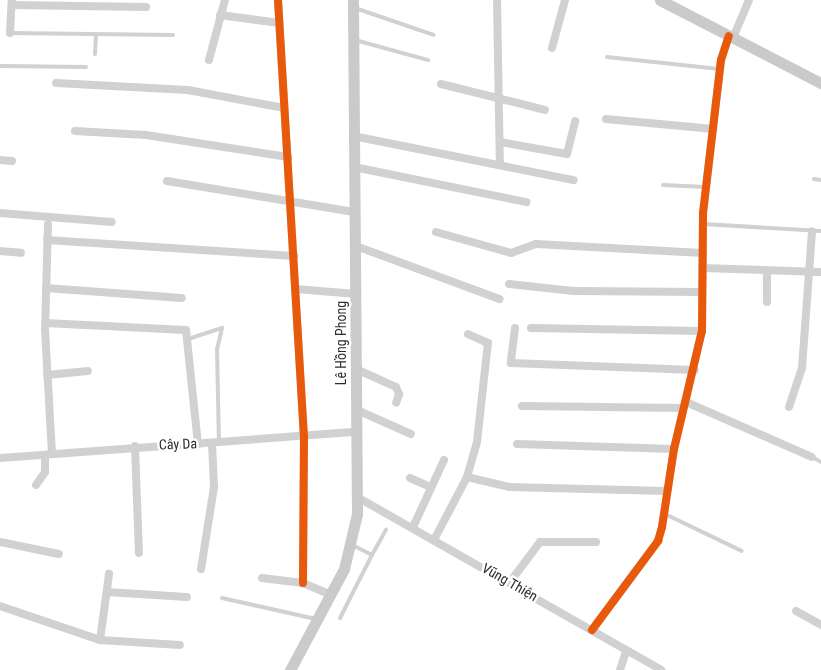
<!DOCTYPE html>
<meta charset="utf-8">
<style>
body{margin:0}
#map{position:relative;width:821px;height:670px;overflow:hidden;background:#fff;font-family:"Roboto Condensed",sans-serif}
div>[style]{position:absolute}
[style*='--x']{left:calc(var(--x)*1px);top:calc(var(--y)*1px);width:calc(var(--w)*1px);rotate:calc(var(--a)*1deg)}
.service>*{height:4px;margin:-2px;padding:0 2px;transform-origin:2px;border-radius:2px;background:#d1d1d1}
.minor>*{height:8px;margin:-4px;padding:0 4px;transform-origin:4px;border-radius:4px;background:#d1d1d1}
.secondary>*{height:11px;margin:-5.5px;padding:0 5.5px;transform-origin:5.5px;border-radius:5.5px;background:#cacaca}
.cycleway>*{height:8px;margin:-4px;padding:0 4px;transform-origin:4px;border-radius:4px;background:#e8590c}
span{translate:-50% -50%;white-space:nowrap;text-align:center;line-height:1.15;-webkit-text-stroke:5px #fff;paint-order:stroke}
.street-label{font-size:14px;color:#2c2c2c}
</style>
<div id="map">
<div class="service">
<i style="--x:355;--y:8;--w:83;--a:18.9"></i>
<i style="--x:10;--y:33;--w:163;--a:0.7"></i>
<i style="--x:355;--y:40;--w:76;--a:15.3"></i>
<i style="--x:95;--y:54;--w:18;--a:-87"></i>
<i style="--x:607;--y:57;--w:113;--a:6.1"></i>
<i style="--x:0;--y:66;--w:86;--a:0.7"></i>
<i style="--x:814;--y:179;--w:7;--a:8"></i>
<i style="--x:663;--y:185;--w:43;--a:2.7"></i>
<i style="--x:703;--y:224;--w:118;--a:3.4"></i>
<i style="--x:188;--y:339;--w:36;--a:-18"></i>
<i style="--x:222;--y:328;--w:22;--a:103"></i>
<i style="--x:217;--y:349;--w:93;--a:88.8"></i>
<i style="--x:812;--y:457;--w:10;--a:29"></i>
<i style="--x:665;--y:514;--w:85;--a:25.7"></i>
<i style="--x:372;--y:555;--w:29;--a:-61"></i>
<i style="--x:222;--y:598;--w:96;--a:12.6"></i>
<i style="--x:340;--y:618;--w:71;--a:-63.1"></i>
<i style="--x:372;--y:555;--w:22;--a:-153"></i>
</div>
<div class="minor">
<i style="--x:278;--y:0;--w:437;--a:86.6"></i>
<i style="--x:304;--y:436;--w:147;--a:90.4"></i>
<i style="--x:497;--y:0;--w:165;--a:89"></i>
<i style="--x:12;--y:5;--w:134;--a:0.9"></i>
<i style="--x:220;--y:15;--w:60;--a:7.7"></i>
<i style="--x:10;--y:33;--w:33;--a:-87"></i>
<i style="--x:733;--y:38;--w:41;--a:-67.2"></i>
<i style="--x:552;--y:48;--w:50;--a:-74.8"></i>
<i style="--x:209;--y:60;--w:62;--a:-75.1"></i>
<i style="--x:56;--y:83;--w:132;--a:3"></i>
<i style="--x:188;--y:90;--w:98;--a:10.6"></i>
<i style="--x:441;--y:84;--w:107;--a:14"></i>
<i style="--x:606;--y:119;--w:108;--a:5.3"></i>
<i style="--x:75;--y:131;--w:71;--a:3.2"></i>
<i style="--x:146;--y:135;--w:144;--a:8.8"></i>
<i style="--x:353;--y:136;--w:225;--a:11.3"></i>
<i style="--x:500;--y:142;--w:68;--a:10.2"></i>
<i style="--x:567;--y:154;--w:34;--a:-76"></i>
<i style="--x:0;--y:160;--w:12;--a:5"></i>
<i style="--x:354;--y:167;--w:176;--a:11.5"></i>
<i style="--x:167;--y:181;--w:191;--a:9.4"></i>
<i style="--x:0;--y:213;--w:112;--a:4.6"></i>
<i style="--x:48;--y:224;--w:105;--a:91.6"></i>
<i style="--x:45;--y:329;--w:125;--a:86.8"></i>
<i style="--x:436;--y:232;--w:78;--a:15.6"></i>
<i style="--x:511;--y:253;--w:27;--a:-20"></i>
<i style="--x:536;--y:244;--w:167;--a:3.1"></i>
<i style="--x:47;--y:240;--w:248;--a:3.7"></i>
<i style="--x:356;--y:246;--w:153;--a:20.3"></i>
<i style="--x:0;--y:251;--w:21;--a:5"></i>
<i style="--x:702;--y:268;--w:119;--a:1.9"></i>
<i style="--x:767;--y:271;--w:31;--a:90"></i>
<i style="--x:509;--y:284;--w:65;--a:6.1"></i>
<i style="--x:574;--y:291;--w:128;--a:0.4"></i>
<i style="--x:46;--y:288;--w:136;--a:4.2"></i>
<i style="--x:296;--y:289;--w:60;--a:4.8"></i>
<i style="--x:45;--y:323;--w:141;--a:2.8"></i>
<i style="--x:186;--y:330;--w:115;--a:84"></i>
<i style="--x:515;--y:328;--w:35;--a:97"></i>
<i style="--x:511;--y:363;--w:184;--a:2.2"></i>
<i style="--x:531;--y:328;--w:171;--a:1"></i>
<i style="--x:356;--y:369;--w:44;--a:24.2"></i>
<i style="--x:396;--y:387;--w:8;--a:67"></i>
<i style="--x:399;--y:394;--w:9;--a:108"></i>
<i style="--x:47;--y:375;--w:41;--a:-5.6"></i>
<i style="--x:686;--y:402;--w:137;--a:23.6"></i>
<i style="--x:522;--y:406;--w:161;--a:0.7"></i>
<i style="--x:789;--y:407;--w:41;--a:-71.6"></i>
<i style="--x:802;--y:368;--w:137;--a:-85.8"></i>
<i style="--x:357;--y:410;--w:59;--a:24"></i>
<i style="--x:517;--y:444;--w:157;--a:1.8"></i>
<i style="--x:135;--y:446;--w:107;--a:87.9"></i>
<i style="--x:0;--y:458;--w:357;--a:-4.2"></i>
<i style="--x:467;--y:477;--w:43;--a:13.4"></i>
<i style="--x:509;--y:487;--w:157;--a:1.5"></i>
<i style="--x:410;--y:478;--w:22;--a:24"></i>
<i style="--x:36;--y:485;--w:16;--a:-55"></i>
<i style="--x:45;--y:472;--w:17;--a:-90"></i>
<i style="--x:357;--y:497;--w:350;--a:29.6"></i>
<i style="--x:413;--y:527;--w:74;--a:-65.2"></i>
<i style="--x:435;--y:538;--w:69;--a:-62.3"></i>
<i style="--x:467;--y:477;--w:36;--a:-74"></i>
<i style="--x:477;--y:442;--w:100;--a:-83.7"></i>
<i style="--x:488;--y:343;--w:22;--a:-156"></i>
<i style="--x:0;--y:542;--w:60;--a:11.5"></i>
<i style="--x:201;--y:569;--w:83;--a:-81"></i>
<i style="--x:214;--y:487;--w:44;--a:-92.6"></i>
<i style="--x:262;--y:578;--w:41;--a:7"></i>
<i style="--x:303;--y:583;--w:30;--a:23"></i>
<i style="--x:510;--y:582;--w:50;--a:-53.1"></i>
<i style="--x:540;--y:542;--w:56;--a:0"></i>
<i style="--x:107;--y:592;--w:80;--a:3.6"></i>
<i style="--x:0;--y:606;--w:106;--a:18.8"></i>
<i style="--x:100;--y:640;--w:67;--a:-82.2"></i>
<i style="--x:796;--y:611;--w:29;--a:29"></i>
<i style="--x:592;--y:630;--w:111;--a:-53.4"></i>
<i style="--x:658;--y:541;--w:15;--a:-74"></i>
<i style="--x:662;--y:527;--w:79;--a:-81.3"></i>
<i style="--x:674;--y:449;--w:121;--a:-76.7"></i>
<i style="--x:702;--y:331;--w:118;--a:-89.5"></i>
<i style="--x:703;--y:213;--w:154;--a:-83.3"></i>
<i style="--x:721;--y:60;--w:25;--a:-72"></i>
<i style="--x:100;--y:640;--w:80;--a:3.6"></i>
<i style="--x:620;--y:670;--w:20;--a:-72"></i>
</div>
<div class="secondary">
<i style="--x:660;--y:0;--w:181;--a:27.3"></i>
<i style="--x:290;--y:670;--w:115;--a:-61.9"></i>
<i style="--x:344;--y:569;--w:57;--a:-76.7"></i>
<i style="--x:357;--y:514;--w:514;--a:-90.45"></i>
</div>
<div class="cycleway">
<i style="--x:278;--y:0;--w:437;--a:86.6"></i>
<i style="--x:304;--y:436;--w:147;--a:90.4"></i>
<i style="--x:592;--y:630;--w:111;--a:-53.4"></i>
<i style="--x:658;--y:541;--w:15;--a:-74"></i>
<i style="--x:662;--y:527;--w:79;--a:-81.3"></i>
<i style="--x:674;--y:449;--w:121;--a:-76.7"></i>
<i style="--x:702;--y:331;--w:118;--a:-89.5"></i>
<i style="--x:703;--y:213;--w:154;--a:-83.3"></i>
<i style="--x:721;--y:60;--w:25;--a:-72"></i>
</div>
<div class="street-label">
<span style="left:341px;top:343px;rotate:-90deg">Lê Hồng Phong</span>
<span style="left:178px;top:444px;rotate:-2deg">Cây Da</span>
<span style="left:510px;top:582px;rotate:30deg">Vũng Thiện</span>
</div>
</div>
